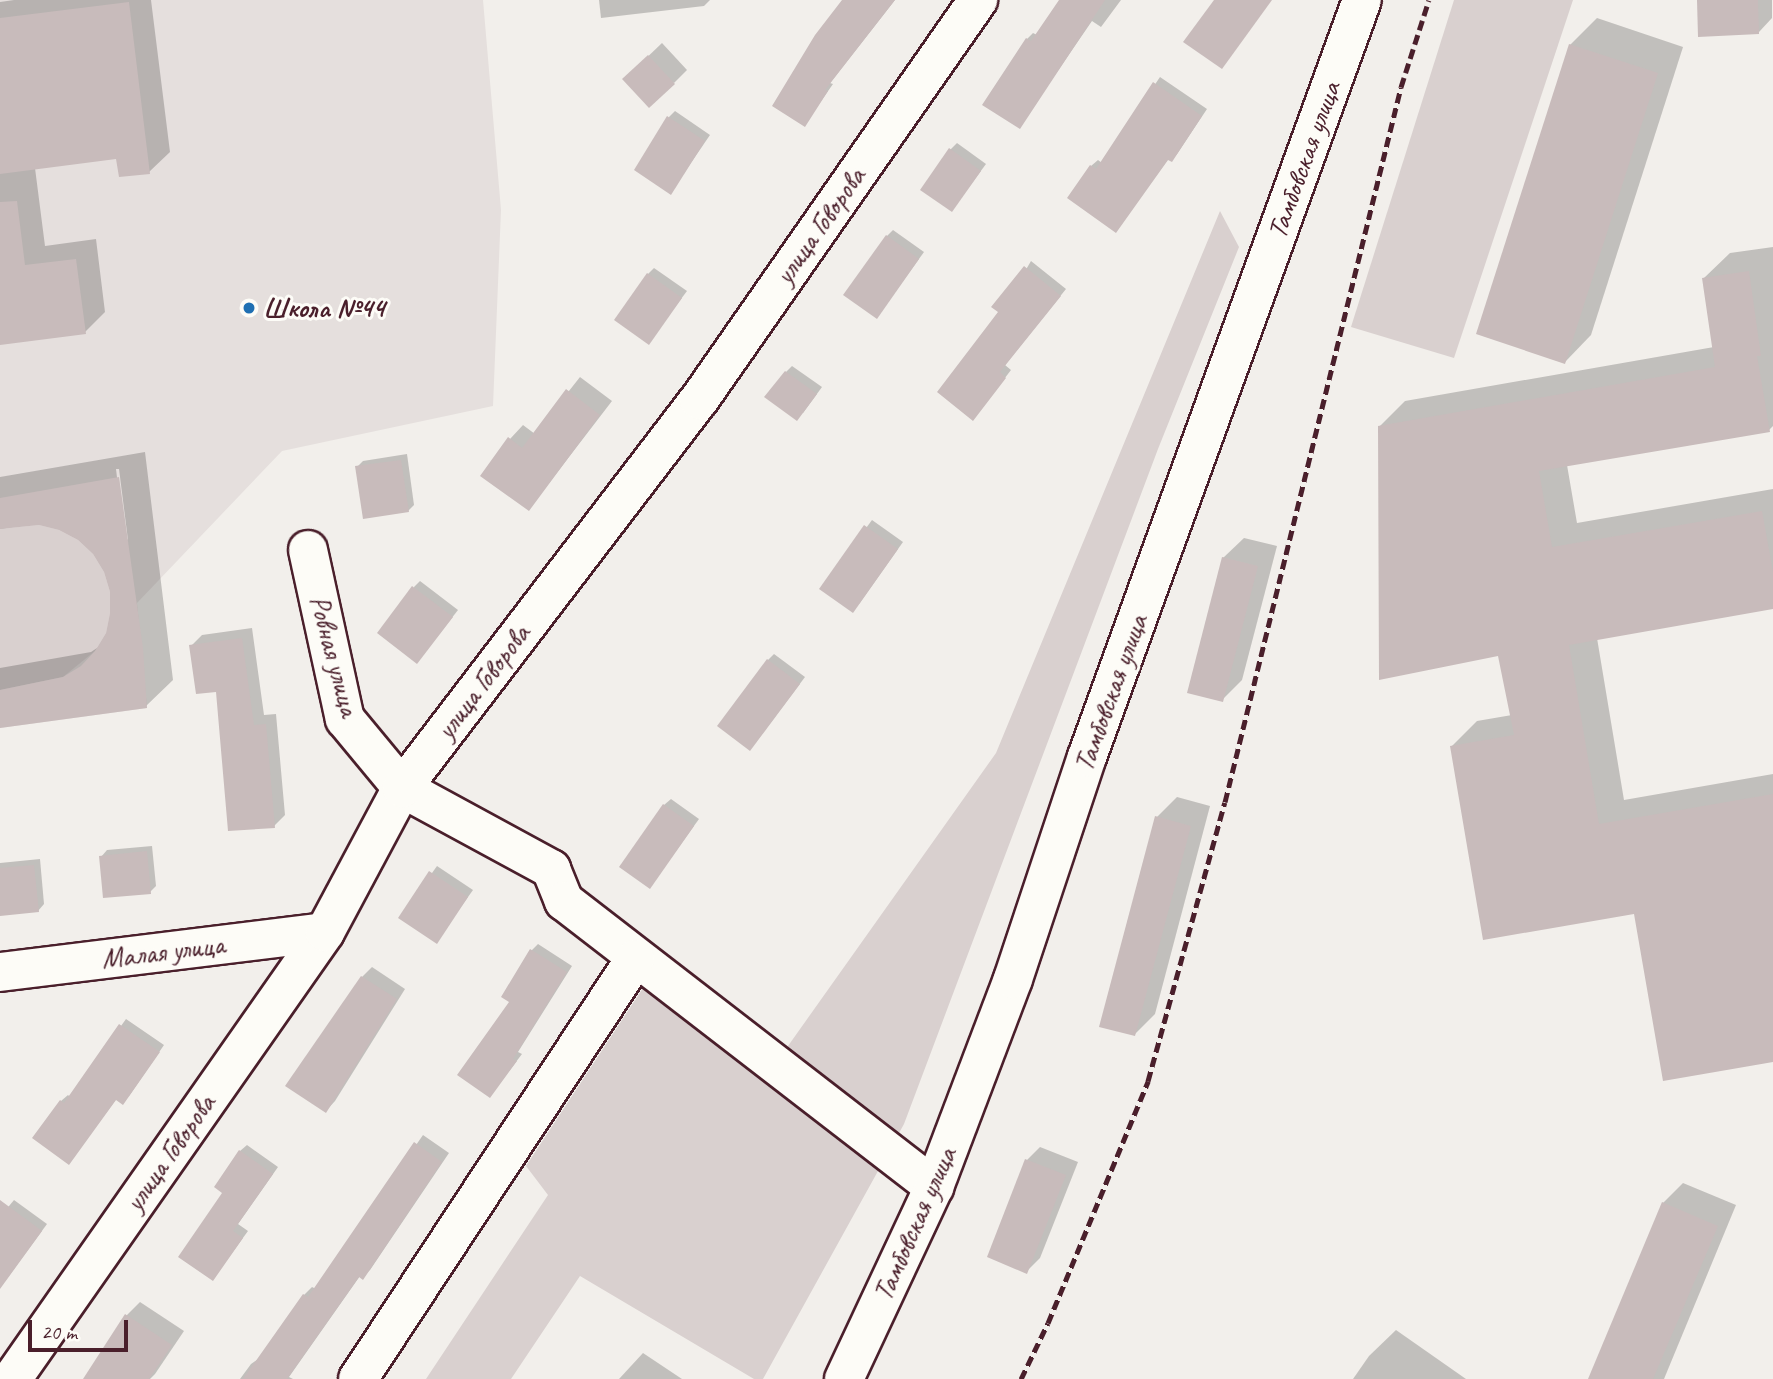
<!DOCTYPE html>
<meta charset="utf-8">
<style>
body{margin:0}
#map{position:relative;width:1773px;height:1379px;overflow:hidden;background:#f2efeb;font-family:Caveat,sans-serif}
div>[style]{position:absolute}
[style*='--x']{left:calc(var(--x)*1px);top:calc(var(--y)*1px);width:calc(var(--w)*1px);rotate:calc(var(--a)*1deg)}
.built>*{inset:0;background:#e5dfdd}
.green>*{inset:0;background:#d9d0cf}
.shadow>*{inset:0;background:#0003}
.building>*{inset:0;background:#c8bbbb}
.roads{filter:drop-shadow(2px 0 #4a1f2b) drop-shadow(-2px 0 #4a1f2b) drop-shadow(0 2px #4a1f2b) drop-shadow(0 -2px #4a1f2b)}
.street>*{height:38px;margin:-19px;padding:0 19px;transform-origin:19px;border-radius:19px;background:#fdfcf7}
.primary>*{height:38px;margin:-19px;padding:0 19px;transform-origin:19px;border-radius:19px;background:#fdfcf7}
.rail>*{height:5px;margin-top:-2.5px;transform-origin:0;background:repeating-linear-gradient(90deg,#4a1f2b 0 10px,transparent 0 15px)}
.dots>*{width:19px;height:19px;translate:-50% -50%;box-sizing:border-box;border:4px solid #fdfcf7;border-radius:50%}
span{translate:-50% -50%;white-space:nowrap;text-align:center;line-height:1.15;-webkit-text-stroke:6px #fdfcf7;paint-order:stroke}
.street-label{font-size:28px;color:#4a1f2b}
.poi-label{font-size:28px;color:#4a1f2b;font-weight:700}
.left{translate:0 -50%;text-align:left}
.scale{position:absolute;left:28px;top:1320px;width:100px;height:32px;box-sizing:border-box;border:4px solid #4a1f2b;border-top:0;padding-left:9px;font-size:21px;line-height:24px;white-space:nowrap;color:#4a1f2b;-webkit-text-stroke:5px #fdfcf7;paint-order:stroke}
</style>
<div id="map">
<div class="built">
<i style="clip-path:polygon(0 0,483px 0,501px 210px,493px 406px,282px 451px,137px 603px,147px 708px,0 728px)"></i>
</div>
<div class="green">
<i style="clip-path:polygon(1454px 0,1573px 0,1454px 358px,1351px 327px)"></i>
<i style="clip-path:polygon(1220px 211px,1239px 247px,1158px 449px,904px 1124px,763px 1379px,754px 1379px,580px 1276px,511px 1379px,426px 1379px,548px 1195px,526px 1166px,645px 985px,766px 1077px,996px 753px)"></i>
<i style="clip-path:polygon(39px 525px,59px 530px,78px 540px,93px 554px,104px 572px,110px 592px,110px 613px,106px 633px,95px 651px,63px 677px,0 690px,0 529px)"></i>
</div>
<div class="shadow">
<i style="clip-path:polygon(14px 0,151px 0,170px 152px,149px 172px,117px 157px,35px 168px,45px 246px,96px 239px,105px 312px,85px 332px,0 343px,0 2px)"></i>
<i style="clip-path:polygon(599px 0,710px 0,704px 6px,601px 18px)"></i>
<i style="clip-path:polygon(843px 0,895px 0,830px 83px,833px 84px,805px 124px)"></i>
<i style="clip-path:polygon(1062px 0,1121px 0,1101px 27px,1092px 21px,1019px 127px,1027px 39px,1033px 33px,1037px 35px)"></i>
<i style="clip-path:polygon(1699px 0,1772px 0,1772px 18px,1759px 32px)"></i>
<i style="clip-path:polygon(1597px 18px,1683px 47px,1591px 335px,1565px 362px,1570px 45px)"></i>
<i style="clip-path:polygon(662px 43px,687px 70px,674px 83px,638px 66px)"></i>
<i style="clip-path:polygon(1160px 77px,1207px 109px,1177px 154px,1171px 160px,1169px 158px,1116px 230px,1091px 166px,1098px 160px,1102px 163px)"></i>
<i style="clip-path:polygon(675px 111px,710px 135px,671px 192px,669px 117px)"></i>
<i style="clip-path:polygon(957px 143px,986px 164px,952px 210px,950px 150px)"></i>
<i style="clip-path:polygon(893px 230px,924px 252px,877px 317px,887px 236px)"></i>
<i style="clip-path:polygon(1773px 247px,1773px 426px,1769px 430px,1567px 465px,1577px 523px,1773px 489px,1773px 608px,1597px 638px,1624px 800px,1773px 774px,1773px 1061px,1635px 912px,1451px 747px,1477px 721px,1512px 715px,1499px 654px,1380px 426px,1405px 401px,1714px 347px,1704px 278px,1730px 253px)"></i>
<i style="clip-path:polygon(1031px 261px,1066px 289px,1005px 365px,1011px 370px,979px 412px,1001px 312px)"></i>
<i style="clip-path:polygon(654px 268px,687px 291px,649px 342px,648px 274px)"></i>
<i style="clip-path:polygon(792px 366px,822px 387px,803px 413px,786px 372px)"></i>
<i style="clip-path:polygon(580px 377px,612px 401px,529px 509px,510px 439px,523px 425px,535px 434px)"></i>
<i style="clip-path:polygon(evenodd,145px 452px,173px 680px,146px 706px,0 727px,0 668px,91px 652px,100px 646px,107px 633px,112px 613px,111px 591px,105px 571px,94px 553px,79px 538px,60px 528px,39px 523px,0 529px,0 477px,145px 452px,116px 469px,119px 469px,128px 540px,124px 536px,116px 469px)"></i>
<i style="clip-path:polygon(407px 454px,414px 505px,408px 511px,357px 467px,363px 461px)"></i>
<i style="clip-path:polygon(872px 520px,903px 542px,859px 604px,821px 589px)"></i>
<i style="clip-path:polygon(1244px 538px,1277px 546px,1242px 680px,1222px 700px,1223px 558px)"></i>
<i style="clip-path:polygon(420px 581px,458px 610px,423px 655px,414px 587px)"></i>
<i style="clip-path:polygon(252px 628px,264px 715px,276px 714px,285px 815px,274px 826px,218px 690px,191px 646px,202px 635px)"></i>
<i style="clip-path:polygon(774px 654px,805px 677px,756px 742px,768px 660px)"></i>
<i style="clip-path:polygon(1177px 797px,1210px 806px,1155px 1014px,1135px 1034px,1157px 817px)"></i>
<i style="clip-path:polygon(671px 799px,699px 819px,650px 887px,664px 805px)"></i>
<i style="clip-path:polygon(152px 846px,156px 886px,150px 892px,101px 857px,107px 850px)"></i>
<i style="clip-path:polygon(40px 859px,44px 904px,38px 911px,0 915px,0 863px)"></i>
<i style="clip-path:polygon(437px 866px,473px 890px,436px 942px,400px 918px)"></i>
<i style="clip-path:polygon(538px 944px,572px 966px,518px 1052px,522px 1054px,490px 1096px,511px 1002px,532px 950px)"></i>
<i style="clip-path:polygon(372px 967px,405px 989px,335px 1101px,326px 1111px,362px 977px)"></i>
<i style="clip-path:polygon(126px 1019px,164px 1045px,129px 1096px,117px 1098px,69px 1163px,34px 1138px,61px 1101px,68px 1095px,70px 1097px)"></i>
<i style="clip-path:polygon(423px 1135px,449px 1153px,370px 1270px,362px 1277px,360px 1276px,289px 1377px,293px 1379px,240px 1379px,251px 1364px,261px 1357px,304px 1295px,312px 1287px,316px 1289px)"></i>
<i style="clip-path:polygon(247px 1145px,278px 1167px,238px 1224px,248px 1231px,213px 1279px,225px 1193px,240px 1151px)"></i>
<i style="clip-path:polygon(1040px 1147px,1078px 1162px,1040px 1258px,1027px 1271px,1027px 1160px)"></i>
<i style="clip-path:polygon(1683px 1183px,1736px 1205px,1664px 1379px,1589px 1379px,1663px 1203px)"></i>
<i style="clip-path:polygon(14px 1200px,47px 1224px,0 1288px,0 1217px)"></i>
<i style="clip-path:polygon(140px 1302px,184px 1331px,155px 1374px,150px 1379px,84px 1379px,127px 1315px)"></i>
<i style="clip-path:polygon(1396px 1330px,1466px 1379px,1353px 1379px,1369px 1356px)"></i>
<i style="clip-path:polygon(643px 1353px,682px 1379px,619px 1379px)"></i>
</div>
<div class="building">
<i style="clip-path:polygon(842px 0,895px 0,825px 90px,828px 91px,805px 127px,772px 106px,815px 35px)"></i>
<i style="clip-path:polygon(1059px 0,1105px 0,1020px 129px,982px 105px,1026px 38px,1031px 41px)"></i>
<i style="clip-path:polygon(1214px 0,1272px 0,1222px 69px,1183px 42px)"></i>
<i style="clip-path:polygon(1697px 0,1758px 0,1759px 34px,1698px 37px)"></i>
<i style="clip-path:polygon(129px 2px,150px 174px,119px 177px,116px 159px,0 174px,0 18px)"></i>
<i style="clip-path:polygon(1569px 44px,1658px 73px,1565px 364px,1476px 334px)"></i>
<i style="clip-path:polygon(648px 55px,675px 84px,649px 108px,622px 79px)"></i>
<i style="clip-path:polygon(1153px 82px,1202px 116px,1172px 162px,1168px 160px,1116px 233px,1067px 198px,1090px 165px,1096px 169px)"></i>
<i style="clip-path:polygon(667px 116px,705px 141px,671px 195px,634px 170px)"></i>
<i style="clip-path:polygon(949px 148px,981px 171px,952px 212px,920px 190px)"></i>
<i style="clip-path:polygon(17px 201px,25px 265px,76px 259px,86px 334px,0 345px,0 202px)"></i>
<i style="clip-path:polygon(886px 235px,919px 259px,877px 319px,843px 295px)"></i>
<i style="clip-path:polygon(1024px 266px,1061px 296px,1000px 372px,1006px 378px,973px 421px,937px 392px,998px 312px,991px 307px)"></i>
<i style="clip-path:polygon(1749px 271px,1761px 356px,1757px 356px,1770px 432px,1539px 471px,1552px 547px,1762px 511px,1773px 572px,1773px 609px,1569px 645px,1599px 824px,1773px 794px,1773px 1062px,1663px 1081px,1634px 914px,1483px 940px,1450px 746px,1514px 735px,1498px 656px,1379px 680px,1378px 426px,1715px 367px,1702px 278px)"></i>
<i style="clip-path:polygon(647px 273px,682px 298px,649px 345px,614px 320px)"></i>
<i style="clip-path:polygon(785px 371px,817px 394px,797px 421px,764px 397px)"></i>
<i style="clip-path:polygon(566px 389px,600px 415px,529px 511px,480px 476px,508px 437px,522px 448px)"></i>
<i style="clip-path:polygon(401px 460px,409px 512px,363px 519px,355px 466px)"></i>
<i style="clip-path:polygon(119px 477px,143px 648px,147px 708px,0 728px,0 690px,63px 677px,81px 666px,95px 651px,106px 633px,110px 613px,110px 592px,104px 572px,93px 554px,78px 540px,59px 530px,39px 525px,0 529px,0 498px)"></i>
<i style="clip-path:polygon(864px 525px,898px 549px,853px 613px,819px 589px)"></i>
<i style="clip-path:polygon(1222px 557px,1258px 566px,1223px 702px,1187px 693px)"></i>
<i style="clip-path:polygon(412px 586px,453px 617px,417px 664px,377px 633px)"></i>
<i style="clip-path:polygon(242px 638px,254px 725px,266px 724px,275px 828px,228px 831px,216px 692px,196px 694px,189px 645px)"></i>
<i style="clip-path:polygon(767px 659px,800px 684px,750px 751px,717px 726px)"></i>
<i style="clip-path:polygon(663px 804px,694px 826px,650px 889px,619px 867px)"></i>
<i style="clip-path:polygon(1155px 816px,1191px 826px,1135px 1036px,1099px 1027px)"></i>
<i style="clip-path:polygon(147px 851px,151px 894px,103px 898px,99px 856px)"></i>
<i style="clip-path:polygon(34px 865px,39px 912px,0 916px,0 868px)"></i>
<i style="clip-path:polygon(429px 871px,468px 897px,437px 944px,398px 918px)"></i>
<i style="clip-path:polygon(530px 949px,567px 972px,513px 1059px,517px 1061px,490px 1098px,457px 1075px,509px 1002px,501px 997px)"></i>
<i style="clip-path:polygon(361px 976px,397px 999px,326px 1113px,285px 1086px)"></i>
<i style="clip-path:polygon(119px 1024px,160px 1052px,123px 1105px,116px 1100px,69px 1165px,32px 1138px,60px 1100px,64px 1103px)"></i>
<i style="clip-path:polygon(414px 1142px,442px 1162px,363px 1280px,359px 1277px,287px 1379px,243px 1379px,303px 1294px,308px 1297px)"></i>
<i style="clip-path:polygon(239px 1150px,273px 1174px,233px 1231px,243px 1238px,213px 1281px,178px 1257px,222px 1193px,214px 1187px)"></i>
<i style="clip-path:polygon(1025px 1159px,1066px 1175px,1027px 1274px,987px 1257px)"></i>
<i style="clip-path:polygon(0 1200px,42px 1231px,0 1289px)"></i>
<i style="clip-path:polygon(1662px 1202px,1718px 1226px,1653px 1379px,1588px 1379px)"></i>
<i style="clip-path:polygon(125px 1314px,172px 1345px,149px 1379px,83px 1379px)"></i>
</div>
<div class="roads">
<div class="street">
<i style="--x:308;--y:550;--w:173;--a:77.7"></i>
<i style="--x:345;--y:719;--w:89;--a:50.4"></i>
<i style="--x:402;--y:788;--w:170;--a:28.5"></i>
<i style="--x:551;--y:869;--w:35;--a:68"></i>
<i style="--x:564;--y:901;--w:468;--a:37.7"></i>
<i style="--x:0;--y:972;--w:327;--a:-7"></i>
<i style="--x:12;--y:1379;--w:546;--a:-55"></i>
<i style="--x:325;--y:932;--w:163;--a:-61.9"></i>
<i style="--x:402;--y:788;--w:489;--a:-52.6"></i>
<i style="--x:699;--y:400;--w:488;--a:-55.1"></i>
<i style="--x:358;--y:1379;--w:503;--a:-56.59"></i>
</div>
<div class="primary">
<i style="--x:844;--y:1379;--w:212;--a:-64.9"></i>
<i style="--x:934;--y:1187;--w:222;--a:-69.2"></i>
<i style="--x:1013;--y:979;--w:234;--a:-71.6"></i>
<i style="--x:1087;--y:757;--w:805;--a:-70.04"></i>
</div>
</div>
<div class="rail">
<i style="--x:1021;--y:1379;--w:62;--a:-64.3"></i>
<i style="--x:1048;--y:1323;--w:262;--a:-67.5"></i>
<i style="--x:1148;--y:1081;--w:289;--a:-74.6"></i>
<i style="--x:1225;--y:802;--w:736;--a:-76.17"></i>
<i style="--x:1401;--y:87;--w:91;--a:-72.2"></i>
</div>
<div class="dots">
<i style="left:249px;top:308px;background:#1f6fb2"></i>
</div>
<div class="street-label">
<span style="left:1304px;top:160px;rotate:-70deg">Тамбовская улица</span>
<span style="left:820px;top:226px;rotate:-55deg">улица Говорова</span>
<span style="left:334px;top:656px;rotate:75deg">Ровная улица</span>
<span style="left:483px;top:682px;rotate:-53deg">улица Говорова</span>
<span style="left:1111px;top:693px;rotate:-70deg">Тамбовская улица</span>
<span style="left:163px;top:952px;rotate:-7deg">Малая улица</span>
<span style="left:170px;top:1153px;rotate:-55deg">улица Говорова</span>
<span style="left:915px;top:1224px;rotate:-66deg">Тамбовская улица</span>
</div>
<div class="poi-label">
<span class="left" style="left:263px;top:308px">Школа №44</span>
</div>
<div class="scale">20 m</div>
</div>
